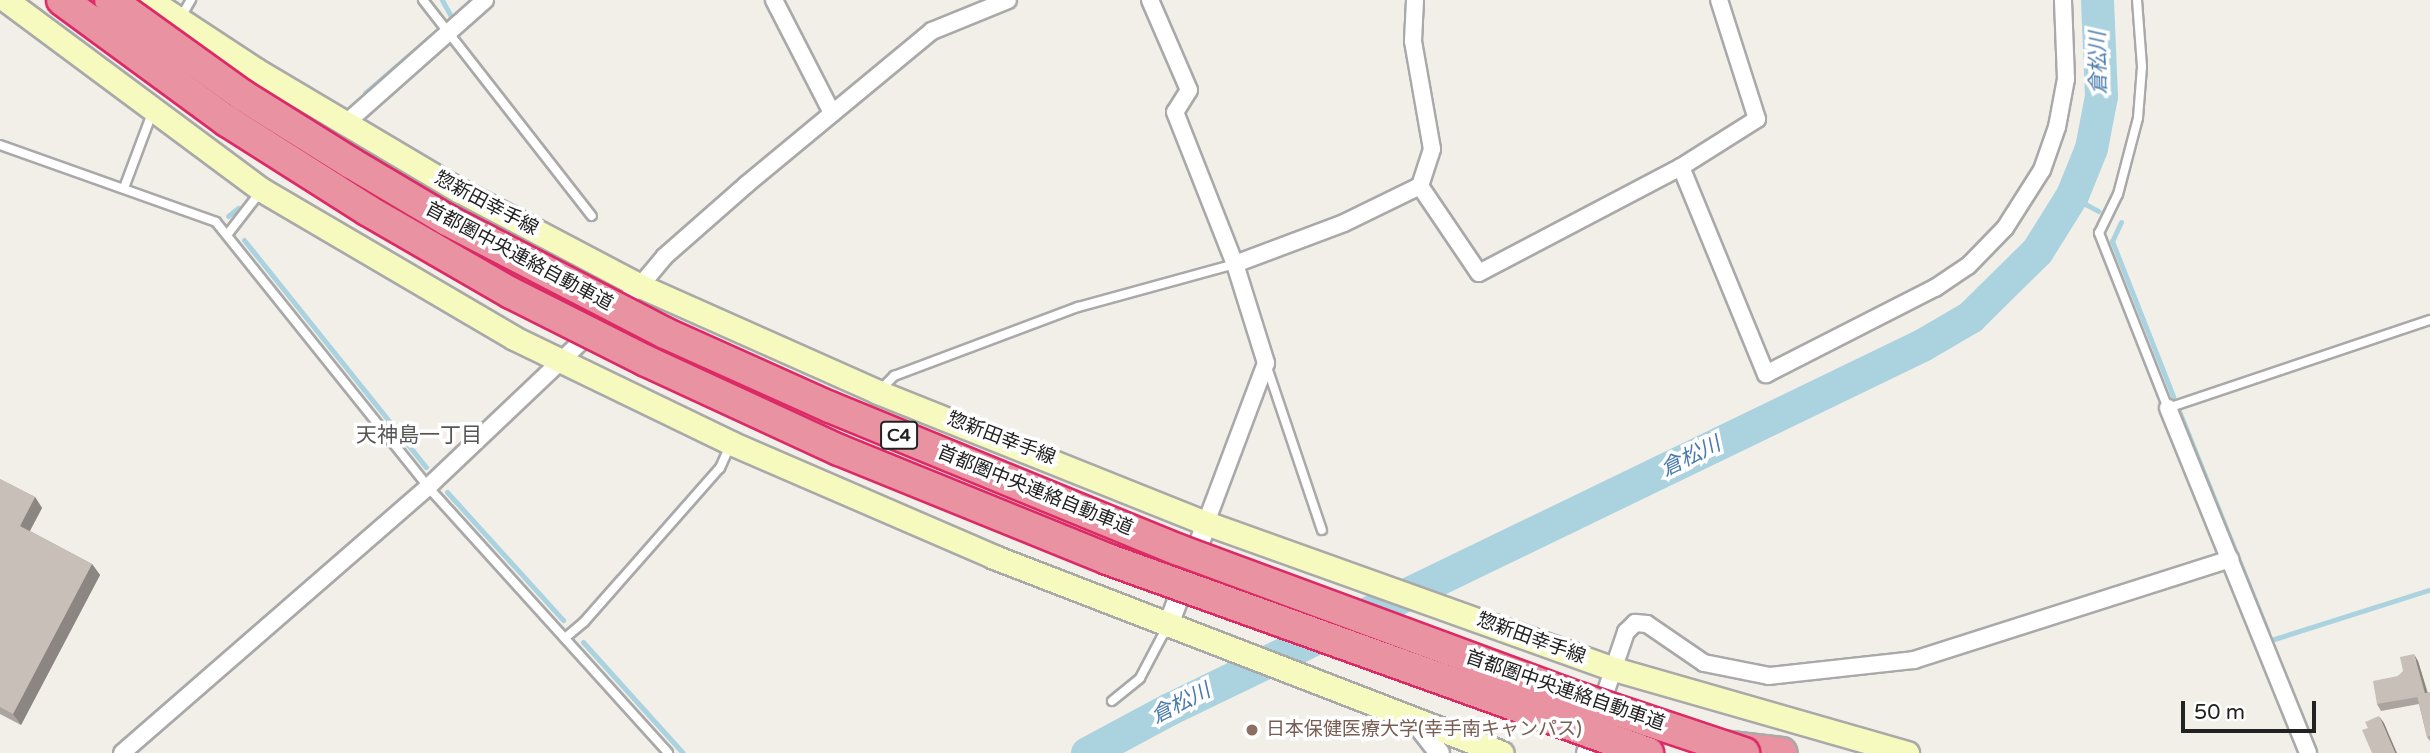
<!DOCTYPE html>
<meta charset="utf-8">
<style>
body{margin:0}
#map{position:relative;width:2430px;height:753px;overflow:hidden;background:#f2efe9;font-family:"Varela Round","Noto Sans JP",sans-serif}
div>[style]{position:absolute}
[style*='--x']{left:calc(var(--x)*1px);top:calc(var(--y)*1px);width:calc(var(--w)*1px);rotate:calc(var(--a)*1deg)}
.stream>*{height:5px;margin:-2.5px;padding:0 2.5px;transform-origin:2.5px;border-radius:2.5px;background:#aad3df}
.river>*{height:33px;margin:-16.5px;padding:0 16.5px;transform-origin:16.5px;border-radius:16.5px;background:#aad3df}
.roads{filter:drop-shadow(2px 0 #a9a9a9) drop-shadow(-2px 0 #a9a9a9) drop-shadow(0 2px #a9a9a9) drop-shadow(0 -2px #a9a9a9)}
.service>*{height:8px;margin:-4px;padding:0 4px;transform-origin:4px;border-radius:4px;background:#fff}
.minor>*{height:16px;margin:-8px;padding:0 8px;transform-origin:8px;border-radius:8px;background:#fff}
.tertiary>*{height:19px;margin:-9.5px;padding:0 9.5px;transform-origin:9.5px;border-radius:9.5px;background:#fff}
.secondary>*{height:23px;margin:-11.5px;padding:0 11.5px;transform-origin:11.5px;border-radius:11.5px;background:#f7fabf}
.motorway>*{height:30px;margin:-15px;padding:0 15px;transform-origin:15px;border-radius:15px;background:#e892a2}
.bridges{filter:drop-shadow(2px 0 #dc2a67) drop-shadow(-2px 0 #dc2a67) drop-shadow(0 2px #dc2a67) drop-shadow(0 -2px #dc2a67)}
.motorway-bridge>*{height:30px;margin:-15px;padding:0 15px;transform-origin:15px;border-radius:15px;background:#e892a2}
.wall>*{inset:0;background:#aba49e}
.shaded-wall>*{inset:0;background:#8b8681}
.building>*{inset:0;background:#c7bfb8}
.dots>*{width:19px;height:19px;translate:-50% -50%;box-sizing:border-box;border:4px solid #fff;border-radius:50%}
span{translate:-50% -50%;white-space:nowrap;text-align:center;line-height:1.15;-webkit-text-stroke:7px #fff;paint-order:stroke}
.shield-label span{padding:2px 5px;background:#fff;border:2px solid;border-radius:5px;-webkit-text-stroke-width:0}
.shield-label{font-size:18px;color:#222;font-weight:700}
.street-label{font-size:19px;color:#222}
.education-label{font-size:19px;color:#785e54}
.left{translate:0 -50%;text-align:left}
.water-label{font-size:21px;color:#4a7aab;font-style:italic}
.neighbourhood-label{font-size:21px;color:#555}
.scale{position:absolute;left:2181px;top:701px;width:135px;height:32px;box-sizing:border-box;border:4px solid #222;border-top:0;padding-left:9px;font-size:21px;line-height:24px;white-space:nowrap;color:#222;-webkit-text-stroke:5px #fff;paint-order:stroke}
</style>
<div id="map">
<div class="stream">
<i style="--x:442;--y:0;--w:18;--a:61"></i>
<i style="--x:365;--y:93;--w:87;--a:-40.8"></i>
<i style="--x:2072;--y:197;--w:30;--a:28"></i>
<i style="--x:228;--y:216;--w:13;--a:-39"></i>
<i style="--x:2121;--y:222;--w:21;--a:115"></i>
<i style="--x:2112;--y:241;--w:167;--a:68.5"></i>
<i style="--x:244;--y:240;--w:291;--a:51.3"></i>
<i style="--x:2179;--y:411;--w:238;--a:68.1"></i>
<i style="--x:447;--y:492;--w:173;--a:47.8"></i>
<i style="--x:2271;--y:640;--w:166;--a:-17.6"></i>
<i style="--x:583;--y:642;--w:149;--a:48"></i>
</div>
<div class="river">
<i style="--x:1087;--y:753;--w:93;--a:-28.2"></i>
<i style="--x:1169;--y:709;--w:836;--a:-25.8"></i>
<i style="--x:1922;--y:345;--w:56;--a:-30.3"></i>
<i style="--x:1970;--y:317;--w:94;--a:-44.6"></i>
<i style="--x:2037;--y:251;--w:66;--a:-58"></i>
<i style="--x:2072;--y:195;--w:51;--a:-68"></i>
<i style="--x:2091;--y:148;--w:53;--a:-79.1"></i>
<i style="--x:2101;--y:96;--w:96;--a:-92.4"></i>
</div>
<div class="roads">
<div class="service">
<i style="--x:423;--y:0;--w:274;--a:52"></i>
<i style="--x:2137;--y:0;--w:67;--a:85.7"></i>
<i style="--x:2142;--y:67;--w:51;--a:94.5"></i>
<i style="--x:2138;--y:118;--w:79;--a:104.7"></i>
<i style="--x:2118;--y:194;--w:43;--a:116"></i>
<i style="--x:2099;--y:233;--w:188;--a:68.5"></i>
<i style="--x:2168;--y:408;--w:276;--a:-18.6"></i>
<i style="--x:181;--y:17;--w:20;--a:-60"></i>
<i style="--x:0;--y:145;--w:229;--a:19.6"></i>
<i style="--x:216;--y:222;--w:339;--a:51.3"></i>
<i style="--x:428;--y:487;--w:358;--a:47.9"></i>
<i style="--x:124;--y:188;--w:80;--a:-69.5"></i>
<i style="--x:227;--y:235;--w:56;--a:-52.3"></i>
<i style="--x:1267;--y:367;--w:172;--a:71.4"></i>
<i style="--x:880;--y:390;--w:20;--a:-45"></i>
<i style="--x:894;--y:376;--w:197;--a:-20.6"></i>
<i style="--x:1078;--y:307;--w:163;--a:-15.3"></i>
<i style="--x:565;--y:638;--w:25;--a:-40"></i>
<i style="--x:584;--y:622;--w:205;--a:-48.6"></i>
<i style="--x:720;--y:468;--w:24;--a:-66"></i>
<i style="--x:1112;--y:701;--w:36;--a:-39"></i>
<i style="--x:1140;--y:678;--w:58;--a:-62.1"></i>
</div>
<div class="minor">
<i style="--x:774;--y:0;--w:127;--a:62.8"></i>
<i style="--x:1150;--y:0;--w:98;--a:66.6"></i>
<i style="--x:1189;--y:90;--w:26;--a:122"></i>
<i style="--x:1175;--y:112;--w:163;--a:68.5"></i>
<i style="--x:1235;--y:264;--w:104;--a:72.6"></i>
<i style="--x:1266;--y:363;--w:171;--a:110.6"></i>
<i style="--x:345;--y:124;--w:187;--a:-41.5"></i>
<i style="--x:1681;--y:167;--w:224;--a:67.7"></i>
<i style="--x:1766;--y:374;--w:190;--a:-27"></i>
<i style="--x:1935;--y:288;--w:40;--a:-34"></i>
<i style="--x:1968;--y:266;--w:53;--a:-45.8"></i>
<i style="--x:2005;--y:228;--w:69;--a:-57.5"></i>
<i style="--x:2042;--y:170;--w:46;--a:-70.8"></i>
<i style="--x:2057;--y:127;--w:49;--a:-79.4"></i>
<i style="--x:2066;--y:79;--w:79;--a:-92.2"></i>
<i style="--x:1420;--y:186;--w:105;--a:55.9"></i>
<i style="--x:1479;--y:273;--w:228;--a:-27.7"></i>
<i style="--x:1681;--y:167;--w:90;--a:-32.3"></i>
<i style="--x:1757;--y:119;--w:125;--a:-107.7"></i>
<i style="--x:1235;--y:264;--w:116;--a:-20.6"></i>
<i style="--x:1344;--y:223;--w:85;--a:-26"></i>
<i style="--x:1420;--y:186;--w:39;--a:-72"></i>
<i style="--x:1432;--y:149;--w:110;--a:-100"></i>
<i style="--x:1413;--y:41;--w:41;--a:-87.2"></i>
<i style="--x:2168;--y:408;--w:372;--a:67.9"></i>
<i style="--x:122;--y:753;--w:405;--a:-41"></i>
<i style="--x:428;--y:487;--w:292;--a:-43.5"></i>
<i style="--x:640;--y:286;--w:38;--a:-50"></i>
<i style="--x:664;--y:257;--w:111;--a:-41.3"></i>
<i style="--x:747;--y:184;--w:240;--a:-39.6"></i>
<i style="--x:932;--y:31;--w:82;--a:-22.2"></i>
<i style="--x:1585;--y:753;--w:128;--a:-71.3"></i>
<i style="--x:1626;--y:632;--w:13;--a:-45"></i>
<i style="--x:1635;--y:623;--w:12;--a:5"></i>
<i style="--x:1647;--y:624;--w:69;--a:34.4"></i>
<i style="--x:1704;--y:663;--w:66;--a:11.3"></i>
<i style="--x:1769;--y:676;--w:146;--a:-6.3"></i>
<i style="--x:1914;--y:660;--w:332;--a:-17.7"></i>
</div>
<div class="tertiary">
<i style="--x:1167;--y:627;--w:111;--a:-69.4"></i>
<i style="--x:1415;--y:722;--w:39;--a:52"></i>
</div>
<div class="secondary">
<i style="--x:6;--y:0;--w:319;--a:36.6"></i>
<i style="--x:262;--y:190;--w:292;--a:30.4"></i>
<i style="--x:514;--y:338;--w:241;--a:25.8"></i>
<i style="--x:731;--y:443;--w:287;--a:23.4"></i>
<i style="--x:994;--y:557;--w:544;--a:21.1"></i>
<i style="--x:150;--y:0;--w:127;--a:33.4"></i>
<i style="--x:256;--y:70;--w:237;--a:30.7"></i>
<i style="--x:460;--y:191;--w:204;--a:27.8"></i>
<i style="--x:640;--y:286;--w:261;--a:24"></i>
<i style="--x:878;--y:392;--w:353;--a:21.8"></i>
<i style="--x:1206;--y:523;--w:433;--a:19.7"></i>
<i style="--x:1614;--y:669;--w:305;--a:16"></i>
</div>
<div class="motorway">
<i style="--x:1722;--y:746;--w:60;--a:6.7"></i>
</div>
</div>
<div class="bridges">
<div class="motorway-bridge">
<i style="--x:62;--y:0;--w:205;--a:36.3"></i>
<i style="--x:227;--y:121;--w:166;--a:32.4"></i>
<i style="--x:367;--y:210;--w:166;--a:30"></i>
<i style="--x:511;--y:293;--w:151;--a:26.7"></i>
<i style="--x:646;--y:361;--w:213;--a:24.8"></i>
<i style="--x:839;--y:450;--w:289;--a:22.1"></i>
<i style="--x:1107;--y:559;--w:575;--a:19.73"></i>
<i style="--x:110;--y:0;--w:163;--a:35.7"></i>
<i style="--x:242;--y:95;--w:128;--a:32"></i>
<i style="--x:351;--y:163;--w:112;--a:30.7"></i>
<i style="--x:447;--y:220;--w:246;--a:27.4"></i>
<i style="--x:665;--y:333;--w:181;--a:24.2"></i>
<i style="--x:830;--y:407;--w:377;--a:22.3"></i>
<i style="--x:1179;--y:550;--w:412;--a:20.3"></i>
<i style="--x:1565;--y:693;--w:189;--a:18.5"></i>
</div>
</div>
<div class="wall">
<i style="clip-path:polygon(0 479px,35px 497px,42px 508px,30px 531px,92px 564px,100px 575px,21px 725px,0 714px)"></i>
<i style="clip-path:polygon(2418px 661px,2428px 693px,2430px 692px,2430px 741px,2427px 737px,2419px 704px,2381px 711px,2377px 704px,2398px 676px)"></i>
</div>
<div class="shaded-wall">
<i style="clip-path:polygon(35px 497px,42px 508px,27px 536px,20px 526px)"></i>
<i style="clip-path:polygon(92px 564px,100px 575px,21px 725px,13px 714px)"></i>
<i style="clip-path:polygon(2414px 654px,2418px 661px,2430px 702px,2426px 696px)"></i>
<i style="clip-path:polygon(2379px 716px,2384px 723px,2397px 753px,2395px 753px)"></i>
</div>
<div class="building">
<i style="clip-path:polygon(0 479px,35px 497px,20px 526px,92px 564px,13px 714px,0 707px)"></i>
<i style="clip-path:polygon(2414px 654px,2425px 694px,2417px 695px,2418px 697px,2377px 704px,2373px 681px,2398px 676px,2403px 671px,2400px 657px)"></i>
<i style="clip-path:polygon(2430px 692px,2430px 736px,2427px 737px,2417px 695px)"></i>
<i style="clip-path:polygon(2379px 716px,2395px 753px,2372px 753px,2362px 730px,2368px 728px,2365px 722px)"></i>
</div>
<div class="dots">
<i style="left:1252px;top:730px;background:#8d6e63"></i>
</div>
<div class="shield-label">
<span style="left:899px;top:435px">C4</span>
</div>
<div class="street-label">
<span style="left:486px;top:204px;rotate:28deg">惣新田幸手線</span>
<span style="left:519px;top:257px;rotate:28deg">首都圏中央連絡自動車道</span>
<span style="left:1001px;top:439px;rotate:21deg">惣新田幸手線</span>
<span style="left:1035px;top:491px;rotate:22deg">首都圏中央連絡自動車道</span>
<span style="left:1531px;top:639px;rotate:20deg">惣新田幸手線</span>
<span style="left:1565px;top:691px;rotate:19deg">首都圏中央連絡自動車道</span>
</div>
<div class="education-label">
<span class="left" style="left:1266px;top:730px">日本保健医療大学(幸手南キャンパス)</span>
</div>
<div class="water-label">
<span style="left:2099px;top:63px;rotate:-91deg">倉松川</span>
<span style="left:1691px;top:457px;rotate:-26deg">倉松川</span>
<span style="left:1181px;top:704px;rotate:-27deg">倉松川</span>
</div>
<div class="neighbourhood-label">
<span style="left:419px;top:436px">天神島一丁目</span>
</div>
<div class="scale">50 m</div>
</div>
